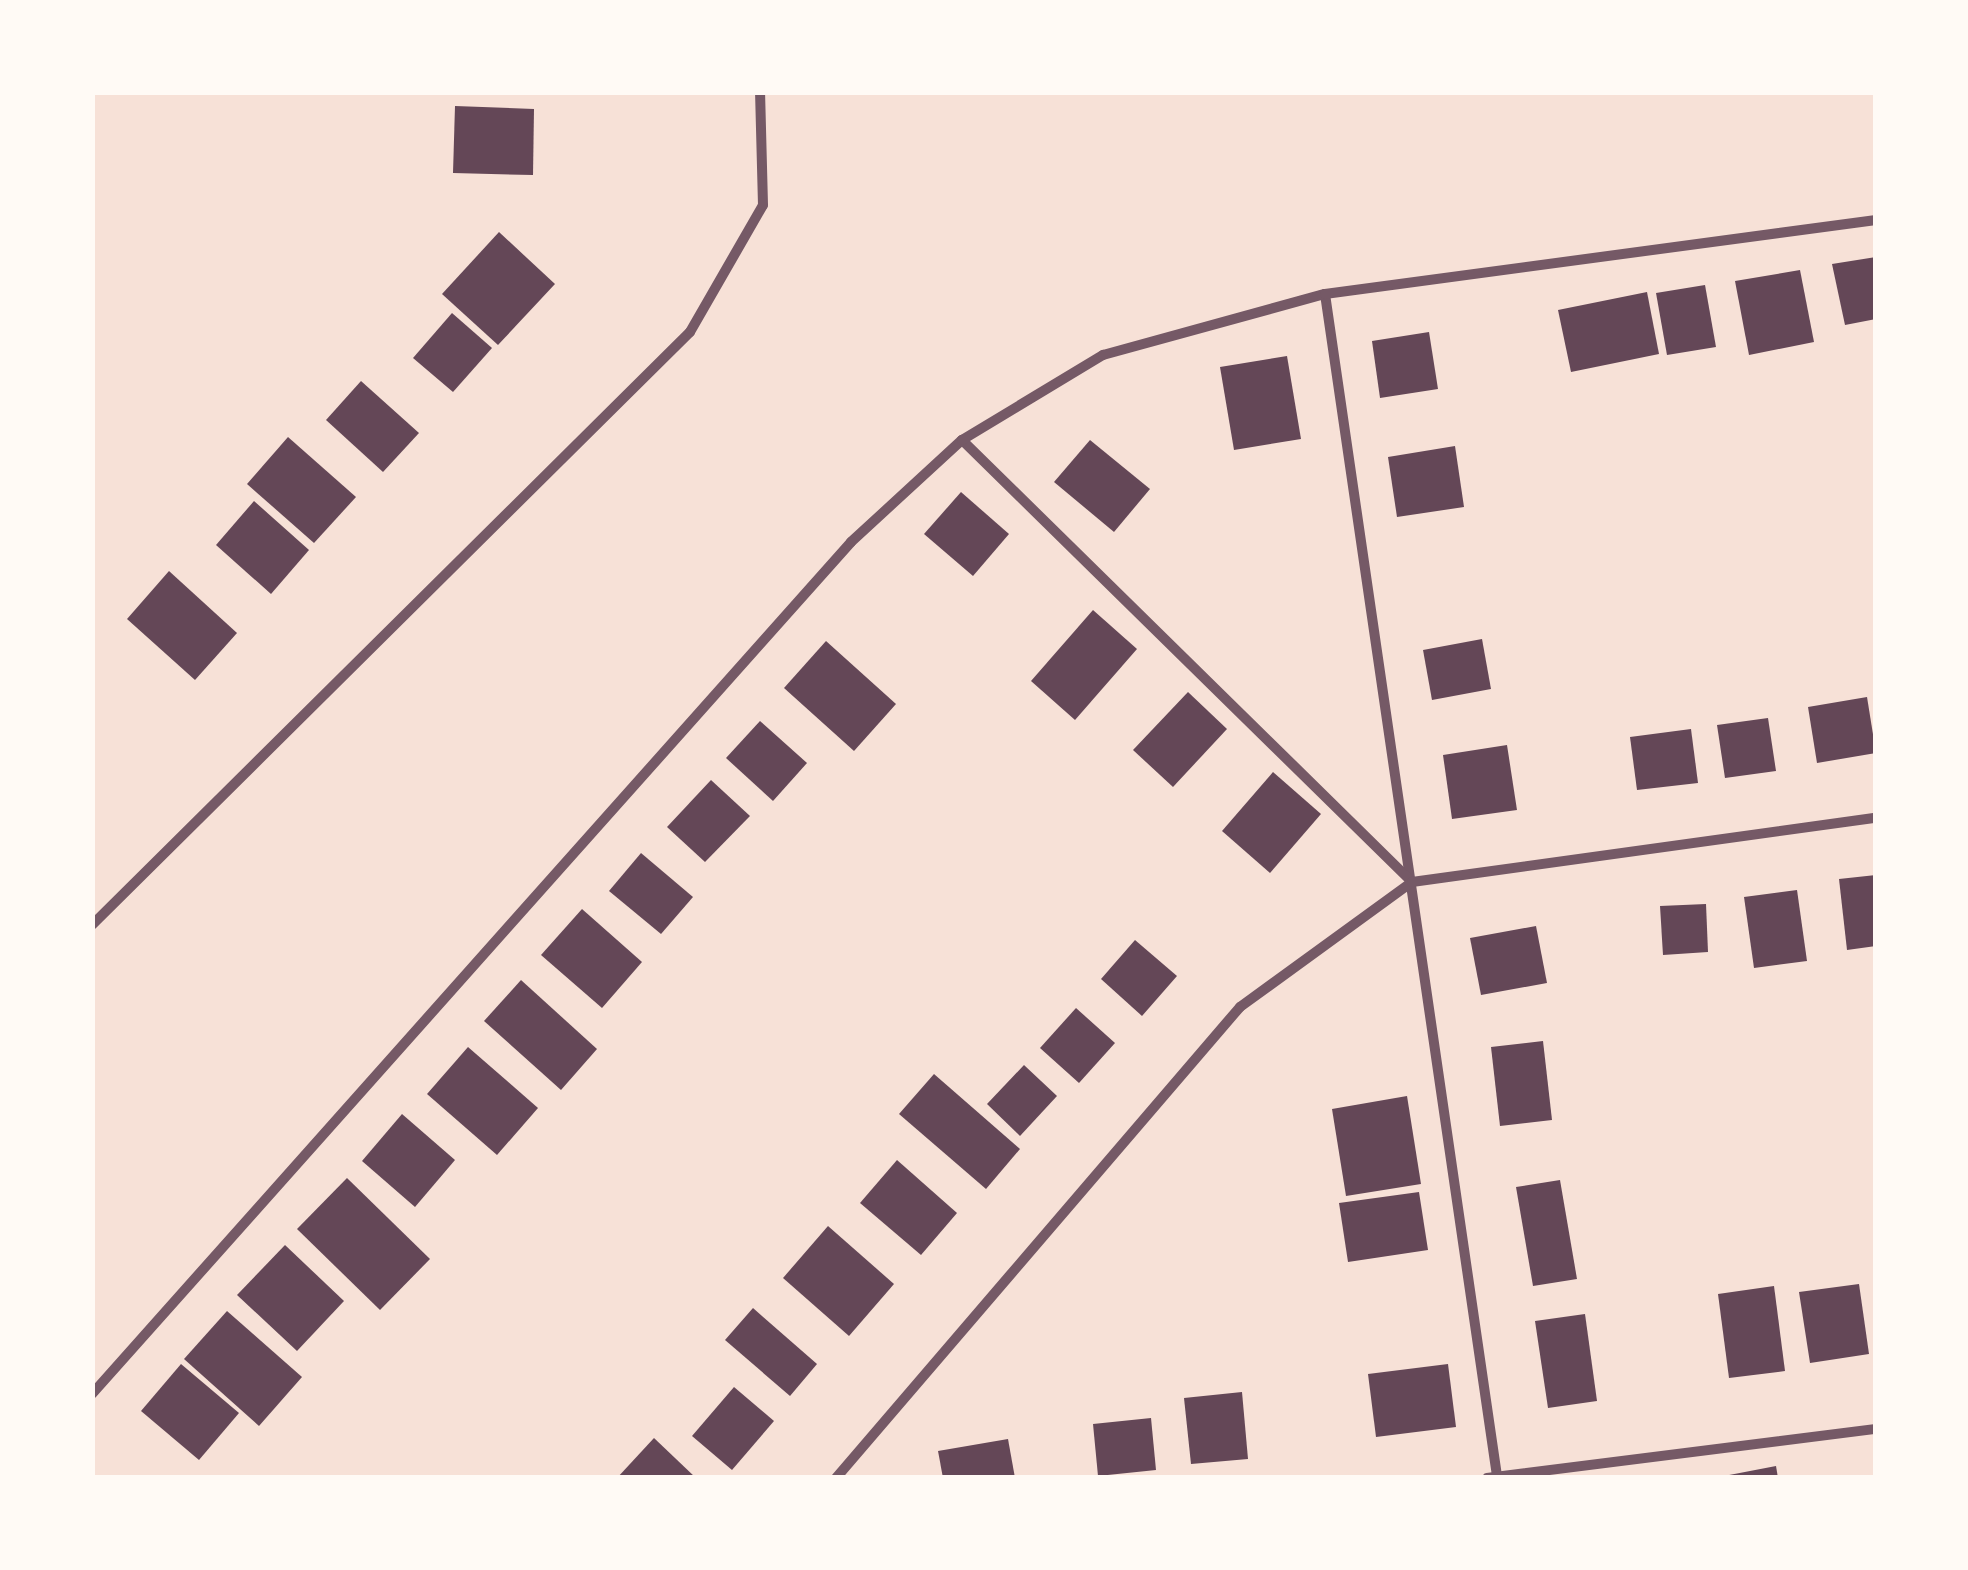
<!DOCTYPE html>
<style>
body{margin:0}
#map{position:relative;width:1968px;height:1570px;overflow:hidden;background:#f7e1d7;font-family:"IBM Plex Sans",sans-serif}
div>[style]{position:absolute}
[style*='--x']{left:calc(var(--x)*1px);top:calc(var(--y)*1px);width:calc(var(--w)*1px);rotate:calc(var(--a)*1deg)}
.building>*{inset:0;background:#644757}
.minor>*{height:10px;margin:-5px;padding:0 5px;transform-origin:5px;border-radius:5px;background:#755966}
span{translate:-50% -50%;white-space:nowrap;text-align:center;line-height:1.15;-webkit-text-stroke:9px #fffaf5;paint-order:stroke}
.frame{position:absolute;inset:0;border:95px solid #fffaf5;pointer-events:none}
</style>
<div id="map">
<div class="building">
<i style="clip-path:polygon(455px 106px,534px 109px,533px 175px,453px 173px)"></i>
<i style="clip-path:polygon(499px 232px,555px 284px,498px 345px,442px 294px)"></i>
<i style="clip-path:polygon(1876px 257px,1876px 319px,1845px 325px,1832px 264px)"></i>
<i style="clip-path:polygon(1800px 270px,1814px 342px,1749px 355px,1735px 281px)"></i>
<i style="clip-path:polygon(1705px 285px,1716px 347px,1667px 355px,1656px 293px)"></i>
<i style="clip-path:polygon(1647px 292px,1659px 354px,1571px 372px,1558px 310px)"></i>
<i style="clip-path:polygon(452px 313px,492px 348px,453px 392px,413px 358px)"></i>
<i style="clip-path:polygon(1429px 332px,1438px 389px,1380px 398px,1372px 341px)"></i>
<i style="clip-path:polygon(1287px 356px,1301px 439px,1234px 450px,1220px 367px)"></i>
<i style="clip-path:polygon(361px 381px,419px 433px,383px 472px,326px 420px)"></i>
<i style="clip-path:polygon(288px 437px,356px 497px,314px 543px,247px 484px)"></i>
<i style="clip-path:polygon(1090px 440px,1150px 489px,1114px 532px,1054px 482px)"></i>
<i style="clip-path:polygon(1455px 446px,1464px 507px,1397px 517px,1388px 457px)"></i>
<i style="clip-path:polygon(961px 492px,1009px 534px,973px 576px,924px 534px)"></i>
<i style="clip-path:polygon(254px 501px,309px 550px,271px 594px,216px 545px)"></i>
<i style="clip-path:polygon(169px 571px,237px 633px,195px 680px,127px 619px)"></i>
<i style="clip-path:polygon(1093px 610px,1137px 649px,1075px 720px,1031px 681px)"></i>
<i style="clip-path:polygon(1482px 639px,1491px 689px,1432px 700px,1423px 650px)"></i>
<i style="clip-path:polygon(826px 641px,896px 704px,854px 751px,784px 688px)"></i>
<i style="clip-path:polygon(1188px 692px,1227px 729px,1173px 787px,1133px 750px)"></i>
<i style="clip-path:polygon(1867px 697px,1876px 753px,1817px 763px,1808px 707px)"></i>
<i style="clip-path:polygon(1768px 718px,1776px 771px,1725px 778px,1717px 725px)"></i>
<i style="clip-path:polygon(760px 721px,807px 763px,773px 801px,726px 758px)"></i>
<i style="clip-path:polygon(1691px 729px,1698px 783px,1637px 790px,1630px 737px)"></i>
<i style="clip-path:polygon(1507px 745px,1517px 810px,1452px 819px,1443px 755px)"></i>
<i style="clip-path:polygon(1273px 772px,1321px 814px,1270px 873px,1222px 831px)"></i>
<i style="clip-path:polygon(711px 780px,750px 816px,705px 862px,667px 827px)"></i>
<i style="clip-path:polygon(641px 853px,693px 897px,661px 934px,609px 891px)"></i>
<i style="clip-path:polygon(1876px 875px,1876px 946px,1847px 950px,1839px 879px)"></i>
<i style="clip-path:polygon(1797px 890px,1807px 961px,1754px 968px,1744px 897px)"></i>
<i style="clip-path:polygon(1706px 904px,1708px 952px,1663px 955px,1660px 906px)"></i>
<i style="clip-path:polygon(582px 909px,642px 962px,602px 1008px,541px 955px)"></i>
<i style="clip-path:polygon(1536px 926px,1547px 983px,1481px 995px,1470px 938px)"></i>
<i style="clip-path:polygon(1135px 940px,1177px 976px,1142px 1016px,1101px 979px)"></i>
<i style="clip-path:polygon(521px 980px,597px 1049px,561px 1090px,484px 1021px)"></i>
<i style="clip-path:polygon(1076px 1008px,1115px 1043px,1079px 1083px,1040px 1048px)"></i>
<i style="clip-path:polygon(1543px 1041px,1552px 1120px,1500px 1126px,1491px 1047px)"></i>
<i style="clip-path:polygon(468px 1047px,538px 1108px,497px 1155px,427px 1094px)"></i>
<i style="clip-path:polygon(1024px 1065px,1057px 1096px,1020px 1136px,987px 1104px)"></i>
<i style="clip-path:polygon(934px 1074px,1020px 1149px,986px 1189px,899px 1114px)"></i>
<i style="clip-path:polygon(1407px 1096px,1421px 1184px,1346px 1196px,1332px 1109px)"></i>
<i style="clip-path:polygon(402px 1114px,455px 1160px,415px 1207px,362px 1161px)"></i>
<i style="clip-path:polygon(897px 1160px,957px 1213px,921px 1255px,860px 1203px)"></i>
<i style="clip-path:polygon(347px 1178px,430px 1259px,380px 1310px,297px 1229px)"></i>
<i style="clip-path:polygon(1560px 1180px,1577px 1279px,1533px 1286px,1516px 1187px)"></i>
<i style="clip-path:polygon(1419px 1192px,1428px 1250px,1348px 1262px,1339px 1203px)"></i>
<i style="clip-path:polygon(828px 1226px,894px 1284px,849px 1336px,783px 1278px)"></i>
<i style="clip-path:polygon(285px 1245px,344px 1301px,297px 1351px,237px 1295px)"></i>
<i style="clip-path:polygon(1859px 1284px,1869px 1354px,1810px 1363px,1799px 1292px)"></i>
<i style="clip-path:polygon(1774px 1286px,1785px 1371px,1729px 1378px,1718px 1294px)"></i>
<i style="clip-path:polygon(753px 1308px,817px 1364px,790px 1396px,725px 1340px)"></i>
<i style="clip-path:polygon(227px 1311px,302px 1377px,259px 1426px,184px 1359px)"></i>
<i style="clip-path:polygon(1585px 1314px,1597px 1401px,1548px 1408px,1535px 1321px)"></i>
<i style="clip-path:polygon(181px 1364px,239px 1413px,199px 1460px,141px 1411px)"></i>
<i style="clip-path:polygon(1448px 1364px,1456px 1427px,1376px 1437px,1368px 1374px)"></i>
<i style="clip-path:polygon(734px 1387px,774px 1421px,732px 1470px,692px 1436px)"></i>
<i style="clip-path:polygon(1242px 1392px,1248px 1459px,1191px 1464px,1184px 1398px)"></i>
<i style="clip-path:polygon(1151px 1418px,1156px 1470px,1098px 1476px,1093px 1424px)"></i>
<i style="clip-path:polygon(654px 1438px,696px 1478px,617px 1478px)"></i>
<i style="clip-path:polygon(1008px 1439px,1015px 1478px,943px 1478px,938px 1451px)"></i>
<i style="clip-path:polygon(1776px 1466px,1778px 1478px,1724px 1478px,1724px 1476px)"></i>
</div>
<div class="minor">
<i style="--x:1325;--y:294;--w:1194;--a:81.72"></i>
<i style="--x:962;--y:440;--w:629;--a:44.48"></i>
<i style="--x:92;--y:925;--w:842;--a:-44.76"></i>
<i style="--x:690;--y:332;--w:146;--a:-60.1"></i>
<i style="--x:763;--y:205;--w:113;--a:-91.5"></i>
<i style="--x:92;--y:1394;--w:1141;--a:-48.3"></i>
<i style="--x:851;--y:542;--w:151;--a:-42.6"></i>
<i style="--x:962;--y:440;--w:165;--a:-31.1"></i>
<i style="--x:1103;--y:355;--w:230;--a:-15.4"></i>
<i style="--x:1325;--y:294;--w:556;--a:-7.65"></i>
<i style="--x:836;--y:1478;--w:621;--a:-49.38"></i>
<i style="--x:1240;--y:1007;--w:213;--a:-36"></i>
<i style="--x:1412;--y:882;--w:468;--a:-7.9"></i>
<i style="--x:1487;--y:1478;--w:392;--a:-7.2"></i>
</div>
<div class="frame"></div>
</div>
